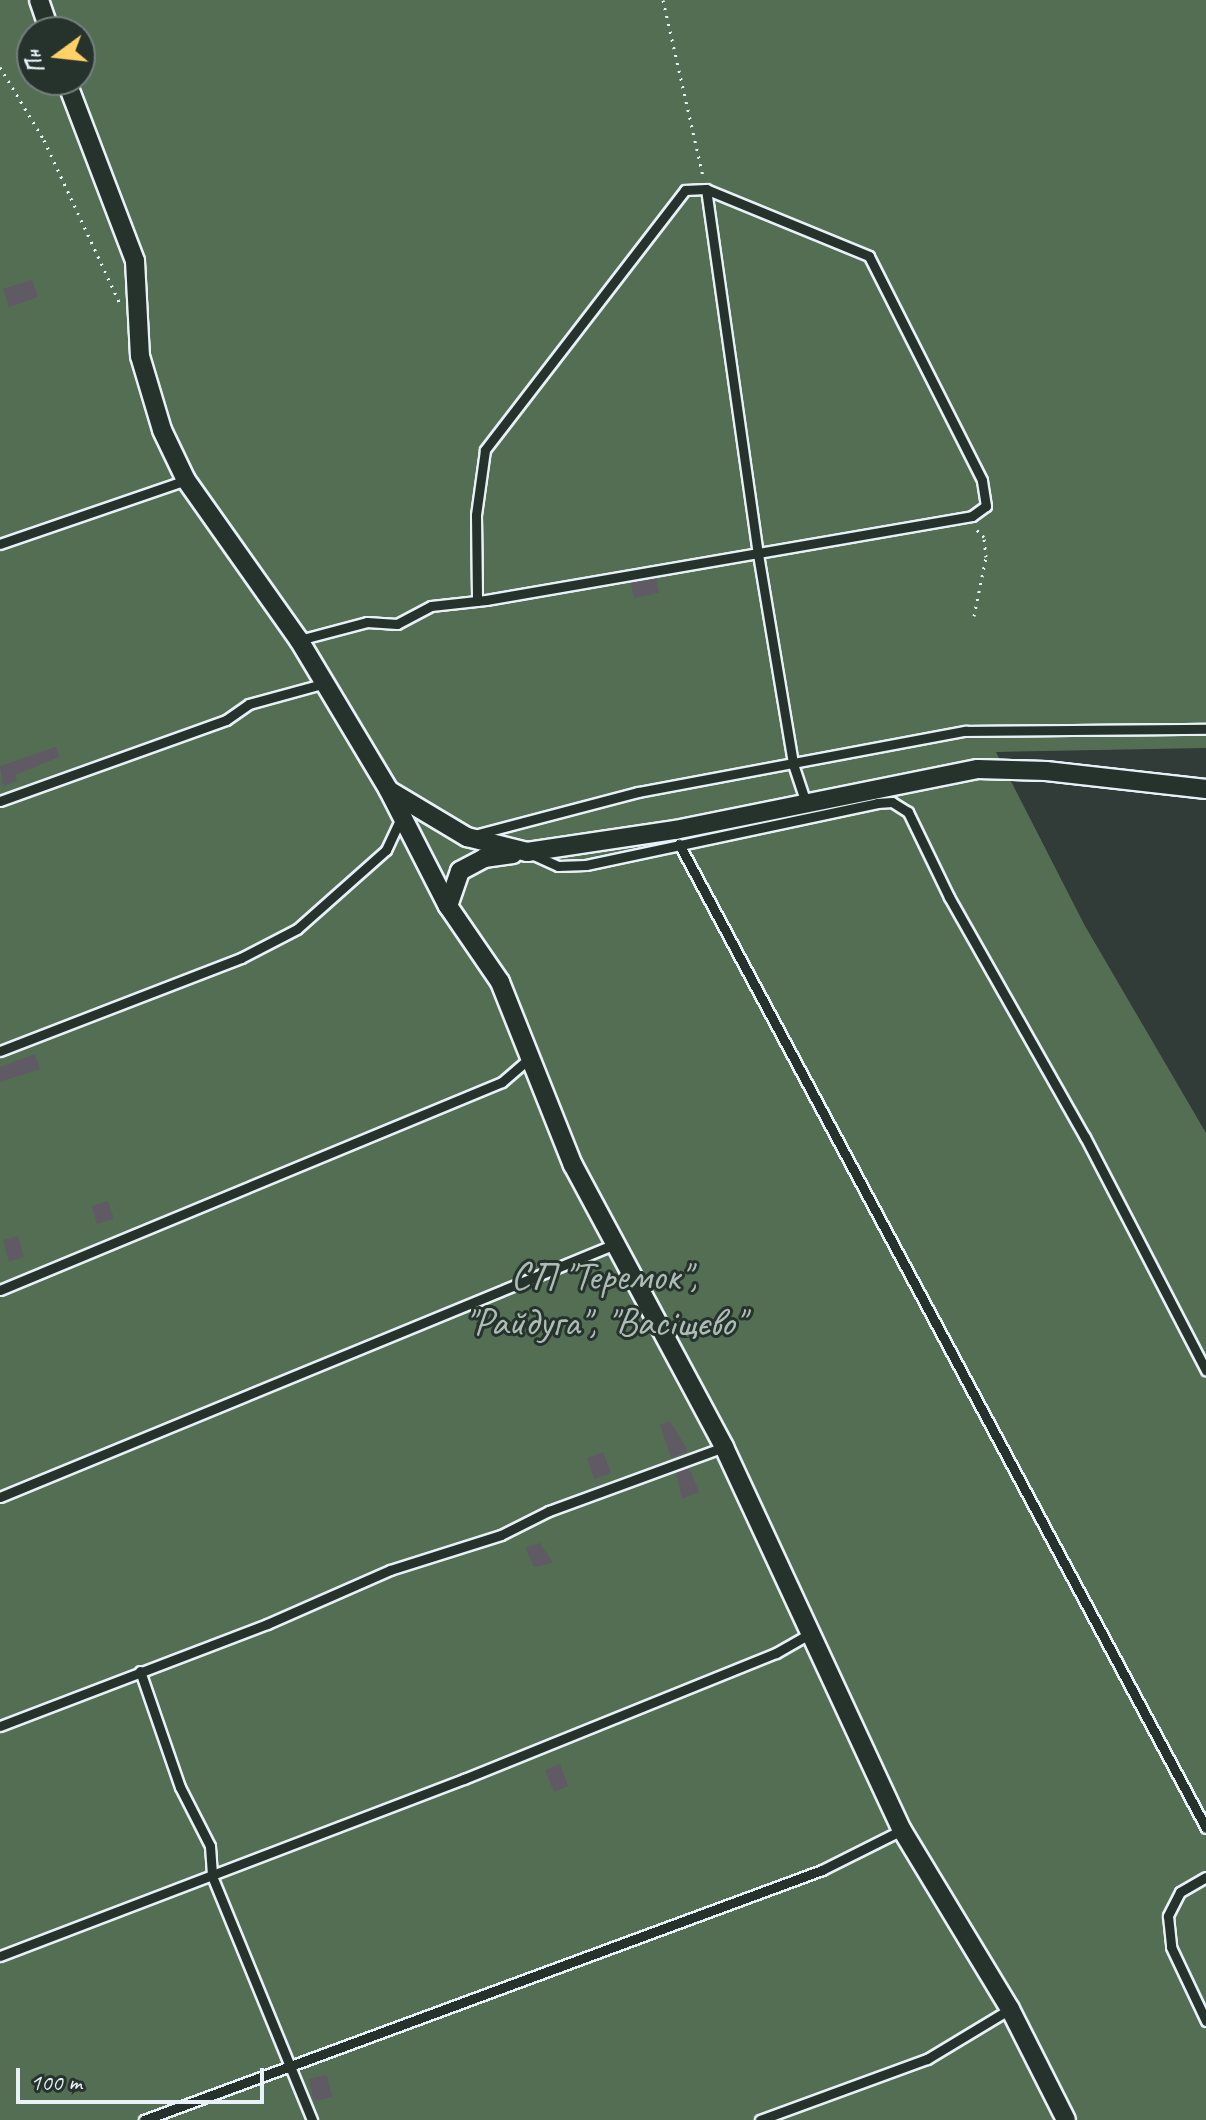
<!DOCTYPE html>
<meta charset="utf-8">
<style>
body{margin:0}
#map{position:relative;width:1206px;height:2120px;overflow:hidden;background:#313b38;font-family:Caveat,sans-serif}
div>[style]{position:absolute}
[style*='--x']{left:calc(var(--x)*1px);top:calc(var(--y)*1px);width:calc(var(--w)*1px);rotate:calc(var(--a)*1deg)}
.green>*{inset:0;background:#546e54}
.building>*{inset:0;background:#5f5a64}
.path>*{height:3px;margin-top:-1.5px;transform-origin:0;background:repeating-linear-gradient(90deg,#e8f1f8 0 2px,transparent 0 8px)}
.roads{filter:drop-shadow(2px 0 #e8f1f8) drop-shadow(-2px 0 #e8f1f8) drop-shadow(0 2px #e8f1f8) drop-shadow(0 -2px #e8f1f8)}
.service>*{height:9px;margin:-4.5px;padding:0 4.5px;transform-origin:4.5px;border-radius:4.5px;background:#26332d}
.minor>*{height:18px;margin:-9px;padding:0 9px;transform-origin:9px;border-radius:9px;background:#26332d}
span{translate:-50% -50%;white-space:nowrap;text-align:center;line-height:1.15;-webkit-text-stroke:6px #26332d;paint-order:stroke}
.park-label{font-size:40px;color:#adbdb6}
.north{position:absolute;left:16px;top:16px;width:80px;height:80px;box-sizing:border-box;background:#26332d;border:2px solid #747f7e;border-radius:50%;rotate:255deg;font-size:22px;font-weight:700;line-height:32px;text-align:center;color:#e8f1f8}
.north::after{content:'';display:block;margin:auto;width:28px;height:36px;background:#ffd166;clip-path:polygon(50% 0,100% 100%,50% 72%,0 100%)}
.scale{position:absolute;left:16px;top:2068px;width:248px;height:36px;box-sizing:border-box;border:4px solid #e8f1f8;border-top:0;padding-left:10px;font-size:24px;line-height:28px;white-space:nowrap;color:#e8f1f8;-webkit-text-stroke:6px #26332d;paint-order:stroke}
</style>
<div id="map">
<div class="green">
<i style="clip-path:polygon(evenodd,0 0,1206px 0,1206px 748px,996px 752px,1085px 926px,1206px 1133px,1206px 2120px,0 2120px,0 0,32px 32px,80px 32px,80px 80px,32px 80px,32px 32px)"></i>
</div>
<div class="building">
<i style="clip-path:polygon(32px 280px,38px 297px,9px 307px,3px 289px)"></i>
<i style="clip-path:polygon(656px 578px,659px 593px,634px 598px,631px 583px)"></i>
<i style="clip-path:polygon(56px 747px,59px 757px,15px 775px,17px 781px,3px 786px,0 766px)"></i>
<i style="clip-path:polygon(35px 1054px,40px 1069px,0 1082px,0 1067px)"></i>
<i style="clip-path:polygon(108px 1201px,114px 1219px,97px 1224px,92px 1206px)"></i>
<i style="clip-path:polygon(18px 1236px,24px 1257px,9px 1262px,3px 1240px)"></i>
<i style="clip-path:polygon(670px 1421px,688px 1451px,671px 1458px,660px 1425px)"></i>
<i style="clip-path:polygon(603px 1452px,611px 1473px,594px 1479px,587px 1458px)"></i>
<i style="clip-path:polygon(689px 1468px,699px 1492px,682px 1499px,676px 1472px)"></i>
<i style="clip-path:polygon(540px 1543px,553px 1563px,534px 1567px,526px 1548px)"></i>
<i style="clip-path:polygon(560px 1764px,568px 1786px,554px 1792px,545px 1770px)"></i>
<i style="clip-path:polygon(327px 2075px,332px 2097px,314px 2101px,309px 2079px)"></i>
</div>
<div class="path">
<i style="--x:663;--y:0;--w:180;--a:77.2"></i>
<i style="--x:0;--y:67;--w:85;--a:58.9"></i>
<i style="--x:44;--y:140;--w:181;--a:65.1"></i>
<i style="--x:974;--y:616;--w:60;--a:-78.5"></i>
<i style="--x:986;--y:557;--w:20;--a:-96"></i>
<i style="--x:984;--y:537;--w:11;--a:-135"></i>
</div>
<div class="roads">
<div class="service">
<i style="--x:706;--y:189;--w:369;--a:81.9"></i>
<i style="--x:758;--y:554;--w:213;--a:80.5"></i>
<i style="--x:793;--y:764;--w:41;--a:71.6"></i>
<i style="--x:0;--y:544;--w:197;--a:-19"></i>
<i style="--x:299;--y:640;--w:70;--a:-14.8"></i>
<i style="--x:367;--y:622;--w:30;--a:4"></i>
<i style="--x:397;--y:624;--w:38;--a:-28"></i>
<i style="--x:431;--y:606;--w:55;--a:-6.2"></i>
<i style="--x:486;--y:600;--w:493;--a:-9.8"></i>
<i style="--x:972;--y:516;--w:17;--a:-36"></i>
<i style="--x:986;--y:506;--w:26;--a:-99"></i>
<i style="--x:982;--y:480;--w:251;--a:-116.8"></i>
<i style="--x:869;--y:256;--w:176;--a:-157.7"></i>
<i style="--x:706;--y:189;--w:21;--a:177"></i>
<i style="--x:685;--y:190;--w:328;--a:127.6"></i>
<i style="--x:485;--y:450;--w:66;--a:97.9"></i>
<i style="--x:476;--y:515;--w:86;--a:89.3"></i>
<i style="--x:0;--y:801;--w:240;--a:-19.7"></i>
<i style="--x:226;--y:720;--w:28;--a:-35"></i>
<i style="--x:249;--y:704;--w:76;--a:-15.3"></i>
<i style="--x:474;--y:835;--w:170;--a:-14.7"></i>
<i style="--x:638;--y:792;--w:333;--a:-10.6"></i>
<i style="--x:965;--y:731;--w:241;--a:-0.5"></i>
<i style="--x:679;--y:844;--w:1116;--a:61.83"></i>
<i style="--x:529;--y:853;--w:32;--a:24"></i>
<i style="--x:558;--y:866;--w:28;--a:-2"></i>
<i style="--x:586;--y:865;--w:298;--a:-12"></i>
<i style="--x:877;--y:803;--w:15;--a:-4"></i>
<i style="--x:892;--y:802;--w:19;--a:32"></i>
<i style="--x:908;--y:812;--w:94;--a:64.2"></i>
<i style="--x:949;--y:897;--w:276;--a:60.5"></i>
<i style="--x:1085;--y:1137;--w:263;--a:62.6"></i>
<i style="--x:0;--y:1051;--w:258;--a:-21.1"></i>
<i style="--x:241;--y:958;--w:63;--a:-27.4"></i>
<i style="--x:297;--y:929;--w:119;--a:-41.6"></i>
<i style="--x:386;--y:850;--w:35;--a:-65"></i>
<i style="--x:0;--y:1290;--w:543;--a:-22.51"></i>
<i style="--x:502;--y:1082;--w:37;--a:-41"></i>
<i style="--x:0;--y:1497;--w:665;--a:-22.36"></i>
<i style="--x:140;--y:1671;--w:123;--a:71"></i>
<i style="--x:180;--y:1787;--w:66;--a:63"></i>
<i style="--x:210;--y:1846;--w:30;--a:86"></i>
<i style="--x:212;--y:1876;--w:264;--a:67.7"></i>
<i style="--x:0;--y:1726;--w:286;--a:-20.9"></i>
<i style="--x:267;--y:1624;--w:134;--a:-23.7"></i>
<i style="--x:390;--y:1570;--w:116;--a:-17.5"></i>
<i style="--x:501;--y:1535;--w:54;--a:-26.6"></i>
<i style="--x:549;--y:1511;--w:186;--a:-20.1"></i>
<i style="--x:1206;--y:1877;--w:30;--a:150"></i>
<i style="--x:1180;--y:1892;--w:27;--a:117"></i>
<i style="--x:1168;--y:1916;--w:31;--a:84"></i>
<i style="--x:1171;--y:1947;--w:82;--a:64.7"></i>
<i style="--x:0;--y:1956;--w:497;--a:-20.9"></i>
<i style="--x:464;--y:1779;--w:336;--a:-22"></i>
<i style="--x:776;--y:1653;--w:40;--a:-29.7"></i>
<i style="--x:144;--y:2120;--w:723;--a:-20.24"></i>
<i style="--x:822;--y:1870;--w:89;--a:-26.6"></i>
<i style="--x:760;--y:2120;--w:178;--a:-20.1"></i>
<i style="--x:927;--y:2059;--w:97;--a:-31.1"></i>
</div>
<div class="minor">
<i style="--x:39;--y:0;--w:34;--a:71"></i>
<i style="--x:66;--y:80;--w:194;--a:69.1"></i>
<i style="--x:135;--y:261;--w:95;--a:87"></i>
<i style="--x:140;--y:356;--w:77;--a:73.4"></i>
<i style="--x:162;--y:430;--w:55;--a:64.4"></i>
<i style="--x:186;--y:480;--w:196;--a:54.8"></i>
<i style="--x:299;--y:640;--w:174;--a:59.1"></i>
<i style="--x:388;--y:789;--w:131;--a:62.9"></i>
<i style="--x:448;--y:906;--w:92;--a:55.6"></i>
<i style="--x:500;--y:982;--w:197;--a:68.3"></i>
<i style="--x:573;--y:1165;--w:320;--a:61.8"></i>
<i style="--x:724;--y:1447;--w:422;--a:65.1"></i>
<i style="--x:902;--y:1830;--w:209;--a:58.9"></i>
<i style="--x:1010;--y:2009;--w:124;--a:63.2"></i>
<i style="--x:390;--y:791;--w:90;--a:30.9"></i>
<i style="--x:467;--y:837;--w:62;--a:14"></i>
<i style="--x:527;--y:852;--w:150;--a:-8.5"></i>
<i style="--x:675;--y:830;--w:309;--a:-11.4"></i>
<i style="--x:978;--y:769;--w:68;--a:1.7"></i>
<i style="--x:1046;--y:771;--w:161;--a:6.4"></i>
<i style="--x:448;--y:906;--w:37;--a:-71"></i>
<i style="--x:460;--y:871;--w:27;--a:-28"></i>
<i style="--x:484;--y:858;--w:29;--a:-8"></i>
</div>
</div>
<div class="park-label">
<span style="left:604px;top:1299px">СП "Теремок",<br>"Райдуга", "Васіщєво"</span>
</div>
<div class="north">Пн</div>
<div class="scale">100 m</div>
</div>
